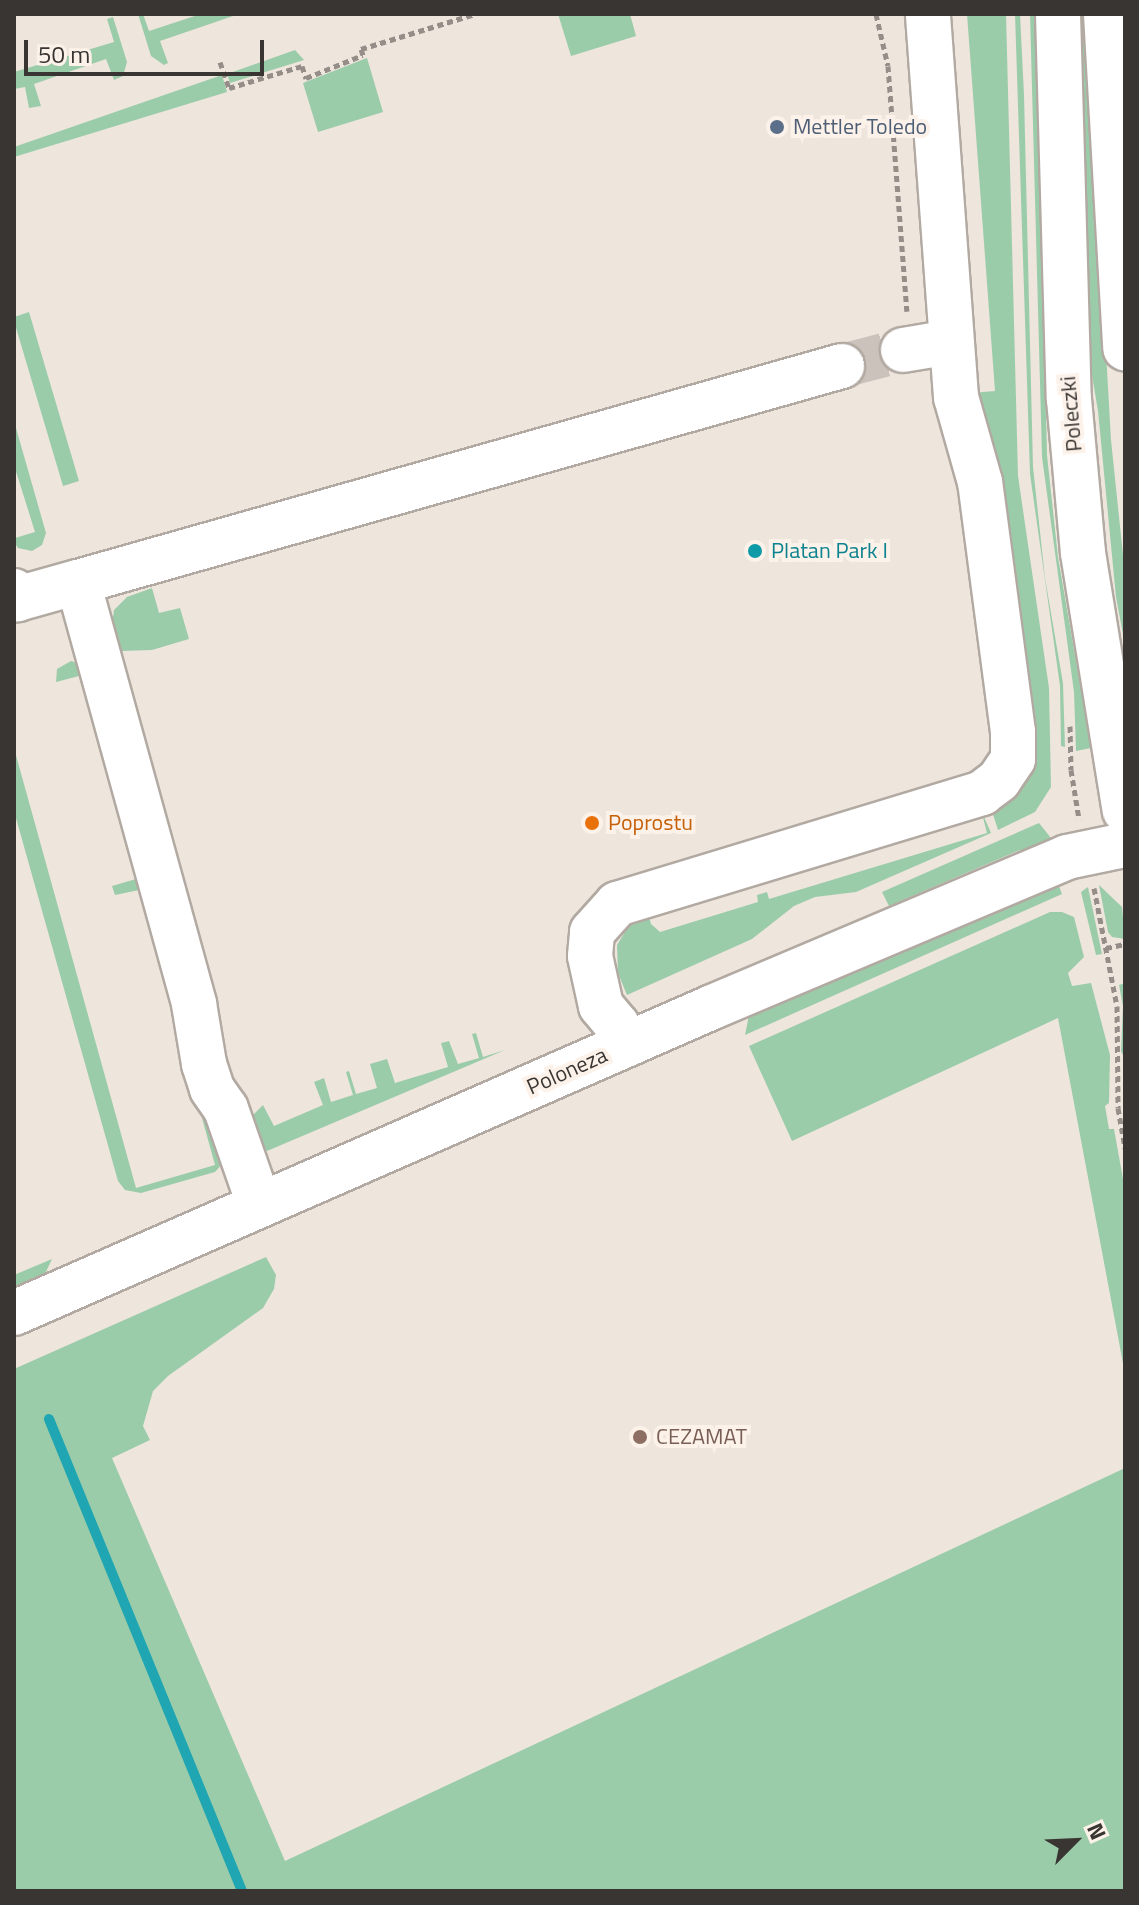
<!DOCTYPE html>
<style>
body{margin:0}
#map{position:relative;width:1139px;height:1905px;overflow:hidden;background:#eee5dd;font-family:"Titillium Web",sans-serif}
div>[style]{position:absolute}
[style*='--x']{left:calc(var(--x)*1px);top:calc(var(--y)*1px);width:calc(var(--w)*1px);rotate:calc(var(--a)*1deg)}
.green>*{inset:0;background:#9bcca9}
.stream>*{height:10px;margin:-5px;padding:0 5px;transform-origin:5px;border-radius:5px;background:#20a6b2}
.minor-tunnel>*{height:44px;margin-top:-22px;transform-origin:0;background:repeating-linear-gradient(90deg,#cac2bb 0 44px,transparent 0 66px)}
.path>*{height:5px;margin-top:-2.5px;transform-origin:0;background:repeating-linear-gradient(90deg,#948d88 0 6px,transparent 0 10px)}
.roads{filter:drop-shadow(2px 0 #b2aaa2) drop-shadow(-2px 0 #b2aaa2) drop-shadow(0 2px #b2aaa2) drop-shadow(0 -2px #b2aaa2)}
.minor>*{height:44px;margin:-22px;padding:0 22px;transform-origin:22px;border-radius:22px;background:#fff}
.major>*{height:44px;margin:-22px;padding:0 22px;transform-origin:22px;border-radius:22px;background:#fff}
.dots>*{width:22px;height:22px;translate:-50% -50%;box-sizing:border-box;border:4px solid #fcf2ea;border-radius:50%}
span{translate:-50% -50%;white-space:nowrap;text-align:center;line-height:1.15;-webkit-text-stroke:8px #fcf2ea;paint-order:stroke}
.service-label{font-size:22px;color:#4e5e75}
.left{translate:0 -50%;text-align:left}
.street-label{font-size:22px;color:#393532}
.culture-label{font-size:22px;color:#0d838f}
.food-label{font-size:22px;color:#c56008}
.education-label{font-size:22px;color:#785e54}
.frame{position:absolute;inset:0;border:16px solid #393532;pointer-events:none}
.north{position:absolute;left:1035px;top:1801px;width:80px;height:80px;-webkit-text-stroke:6px #fcf2ea;paint-order:stroke;rotate:66deg;font-size:22px;font-weight:700;line-height:32px;text-align:center;color:#393532}
.north::after{content:'';display:block;margin:auto;width:28px;height:36px;background:#393532;clip-path:polygon(50% 0,100% 100%,50% 72%,0 100%)}
.scale{position:absolute;left:24px;top:40px;width:240px;height:36px;box-sizing:border-box;border:4px solid #393532;border-top:0;padding-left:10px;font-size:24px;line-height:28px;white-space:nowrap;color:#393532;-webkit-text-stroke:6px #fcf2ea;paint-order:stroke}
</style>
<div id="map">
<div class="green">
<i style="clip-path:polygon(138px 14px,143px 14px,149px 31px,201px 14px,239px 14px,160px 41px,168px 63px,164px 65px,151px 56px)"></i>
<i style="clip-path:polygon(558px 14px,630px 14px,636px 36px,571px 56px)"></i>
<i style="clip-path:polygon(967px 14px,1006px 14px,1018px 476px,1049px 688px,1051px 787px,1035px 812px,998px 830px,991px 808px,1005px 798px,971px 393px,995px 391px)"></i>
<i style="clip-path:polygon(1015px 14px,1020px 14px,1024px 95px,1033px 467px,1045px 578px,1063px 683px,1065px 747px,1061px 746px,1060px 686px,1030px 474px)"></i>
<i style="clip-path:polygon(1030px 14px,1036px 14px,1039px 110px,1047px 455px,1058px 557px,1091px 748px,1076px 751px,1074px 692px,1042px 457px)"></i>
<i style="clip-path:polygon(1074px 14px,1087px 14px,1111px 440px,1125px 574px,1125px 645px,1116px 597px,1098px 411px,1083px 321px)"></i>
<i style="clip-path:polygon(113px 17px,127px 62px,123px 76px,114px 80px,106px 59px,34px 84px,41px 106px,29px 108px,25px 87px,14px 89px,14px 72px,114px 42px,107px 19px)"></i>
<i style="clip-path:polygon(295px 50px,304px 60px,230px 83px,227px 74px)"></i>
<i style="clip-path:polygon(367px 58px,383px 112px,318px 132px,303px 83px)"></i>
<i style="clip-path:polygon(222px 75px,227px 92px,14px 157px,14px 147px)"></i>
<i style="clip-path:polygon(29px 312px,79px 481px,63px 486px,14px 321px,14px 317px)"></i>
<i style="clip-path:polygon(14px 421px,46px 533px,42px 545px,32px 551px,18px 548px,14px 542px,15px 538px,35px 532px,14px 465px)"></i>
<i style="clip-path:polygon(152px 588px,159px 613px,180px 608px,189px 639px,152px 650px,122px 651px,111px 632px,114px 610px,127px 597px)"></i>
<i style="clip-path:polygon(71px 661px,81px 664px,223px 1163px,215px 1172px,141px 1193px,125px 1190px,118px 1181px,14px 811px,14px 748px,136px 1188px,215px 1165px,139px 890px,115px 895px,112px 886px,136px 879px,79px 676px,56px 682px,57px 669px)"></i>
<i style="clip-path:polygon(981px 810px,991px 833px,856px 892px,815px 897px,794px 906px,752px 939px,627px 995px,618px 973px,617px 945px,633px 919px,647px 909px,651px 924px,660px 932px,758px 902px,757px 895px,767px 892px,769px 899px,987px 833px)"></i>
<i style="clip-path:polygon(1039px 823px,1051px 838px,1028px 850px,1020px 850px,889px 906px,882px 892px)"></i>
<i style="clip-path:polygon(1099px 885px,1122px 907px,1125px 939px,1112px 937px,1108px 932px)"></i>
<i style="clip-path:polygon(1059px 886px,1062px 894px,745px 1035px,749px 1015px,758px 1009px)"></i>
<i style="clip-path:polygon(1088px 887px,1102px 954px,1096px 955px,1081px 892px)"></i>
<i style="clip-path:polygon(1050px 912px,1062px 912px,1074px 917px,1084px 957px,1068px 973px,1072px 986px,1091px 983px,1110px 1055px,1109px 1103px,1105px 1106px,1109px 1129px,1114px 1129px,1125px 1190px,1125px 1374px,1058px 1018px,792px 1141px,749px 1046px)"></i>
<i style="clip-path:polygon(1125px 983px,1125px 1059px,1121px 1051px,1123px 1006px,1119px 985px)"></i>
<i style="clip-path:polygon(476px 1033px,483px 1057px,505px 1050px,267px 1151px,253px 1136px,251px 1117px,263px 1105px,274px 1126px,323px 1105px,314px 1082px,324px 1078px,331px 1102px,353px 1095px,346px 1072px,349px 1071px,356px 1094px,377px 1088px,370px 1064px,387px 1059px,395px 1083px,448px 1067px,441px 1043px,449px 1041px,458px 1064px,479px 1058px,472px 1034px)"></i>
<i style="clip-path:polygon(266px 1257px,276px 1275px,274px 1289px,263px 1308px,168px 1376px,153px 1391px,143px 1426px,150px 1440px,112px 1458px,285px 1861px,1125px 1468px,1125px 1891px,14px 1891px,14px 1369px)"></i>
<i style="clip-path:polygon(52px 1259px,44px 1276px,14px 1292px,14px 1275px)"></i>
</div>
<div class="stream">
<i style="--x:49;--y:1419;--w:510;--a:67.76"></i>
</div>
<div class="minor-tunnel">
<i style="--x:842;--y:366;--w:63;--a:-14.7"></i>
</div>
<div class="path">
<i style="--x:876;--y:14;--w:53;--a:77"></i>
<i style="--x:888;--y:66;--w:246;--a:85.6"></i>
<i style="--x:220;--y:62;--w:28;--a:71"></i>
<i style="--x:229;--y:88;--w:76;--a:-16.8"></i>
<i style="--x:302;--y:66;--w:13;--a:72"></i>
<i style="--x:306;--y:78;--w:61;--a:-22"></i>
<i style="--x:363;--y:55;--w:6;--a:-108"></i>
<i style="--x:361;--y:49;--w:119;--a:-17.1"></i>
<i style="--x:1070;--y:726;--w:44;--a:88.7"></i>
<i style="--x:1071;--y:770;--w:50;--a:80.7"></i>
<i style="--x:1094;--y:888;--w:120;--a:79"></i>
<i style="--x:1117;--y:1006;--w:102;--a:89.4"></i>
<i style="--x:1118;--y:1108;--w:41;--a:80.1"></i>
<i style="--x:1106;--y:948;--w:19;--a:-12"></i>
</div>
<div class="roads">
<div class="minor">
<i style="--x:903;--y:350;--w:49;--a:-9.5"></i>
<i style="--x:78;--y:582;--w:794;--a:-15.79"></i>
<i style="--x:14;--y:591;--w:9;--a:69"></i>
<i style="--x:17;--y:599;--w:63;--a:-15.6"></i>
<i style="--x:78;--y:582;--w:438;--a:74.6"></i>
<i style="--x:194;--y:1004;--w:61;--a:80.5"></i>
<i style="--x:204;--y:1064;--w:26;--a:72"></i>
<i style="--x:212;--y:1089;--w:24;--a:55"></i>
<i style="--x:226;--y:1109;--w:101;--a:70.8"></i>
<i style="--x:626;--y:1045;--w:22;--a:-114"></i>
<i style="--x:617;--y:1025;--w:25;--a:-130"></i>
<i style="--x:601;--y:1006;--w:51;--a:-102.4"></i>
<i style="--x:590;--y:956;--w:24;--a:-85"></i>
<i style="--x:592;--y:932;--w:38;--a:-48"></i>
<i style="--x:617;--y:904;--w:382;--a:-16.9"></i>
<i style="--x:982;--y:793;--w:21;--a:-37"></i>
<i style="--x:999;--y:780;--w:25;--a:-56"></i>
<i style="--x:1013;--y:759;--w:27;--a:-90"></i>
<i style="--x:1013;--y:732;--w:252;--a:-97.5"></i>
<i style="--x:980;--y:482;--w:88;--a:-105.8"></i>
<i style="--x:956;--y:397;--w:384;--a:-94.2"></i>
<i style="--x:14;--y:1313;--w:760;--a:-23.66"></i>
<i style="--x:710;--y:1008;--w:388;--a:-22.9"></i>
<i style="--x:1067;--y:857;--w:59;--a:-11.7"></i>
</div>
<div class="major">
<i style="--x:1058;--y:14;--w:385;--a:88.4"></i>
<i style="--x:1069;--y:399;--w:155;--a:84.8"></i>
<i style="--x:1083;--y:553;--w:261;--a:80.8"></i>
<i style="--x:1106;--y:14;--w:335;--a:86.7"></i>
</div>
</div>
<div class="dots">
<i style="left:777px;top:127px;background:#5c6f8a"></i>
<i style="left:755px;top:551px;background:#0f9aa8"></i>
<i style="left:592px;top:823px;background:#e8710a"></i>
<i style="left:640px;top:1437px;background:#8d6e63"></i>
</div>
<div class="service-label">
<span class="left" style="left:793px;top:127px">Mettler Toledo</span>
</div>
<div class="street-label">
<span style="left:1071px;top:414px;rotate:-95deg">Poleczki</span>
<span style="left:567px;top:1071px;rotate:-24deg">Poloneza</span>
</div>
<div class="culture-label">
<span class="left" style="left:771px;top:551px">Platan Park I</span>
</div>
<div class="food-label">
<span class="left" style="left:608px;top:823px">Poprostu</span>
</div>
<div class="education-label">
<span class="left" style="left:656px;top:1437px">CEZAMAT</span>
</div>
<div class="frame"></div>
<div class="north">N</div>
<div class="scale">50 m</div>
</div>
